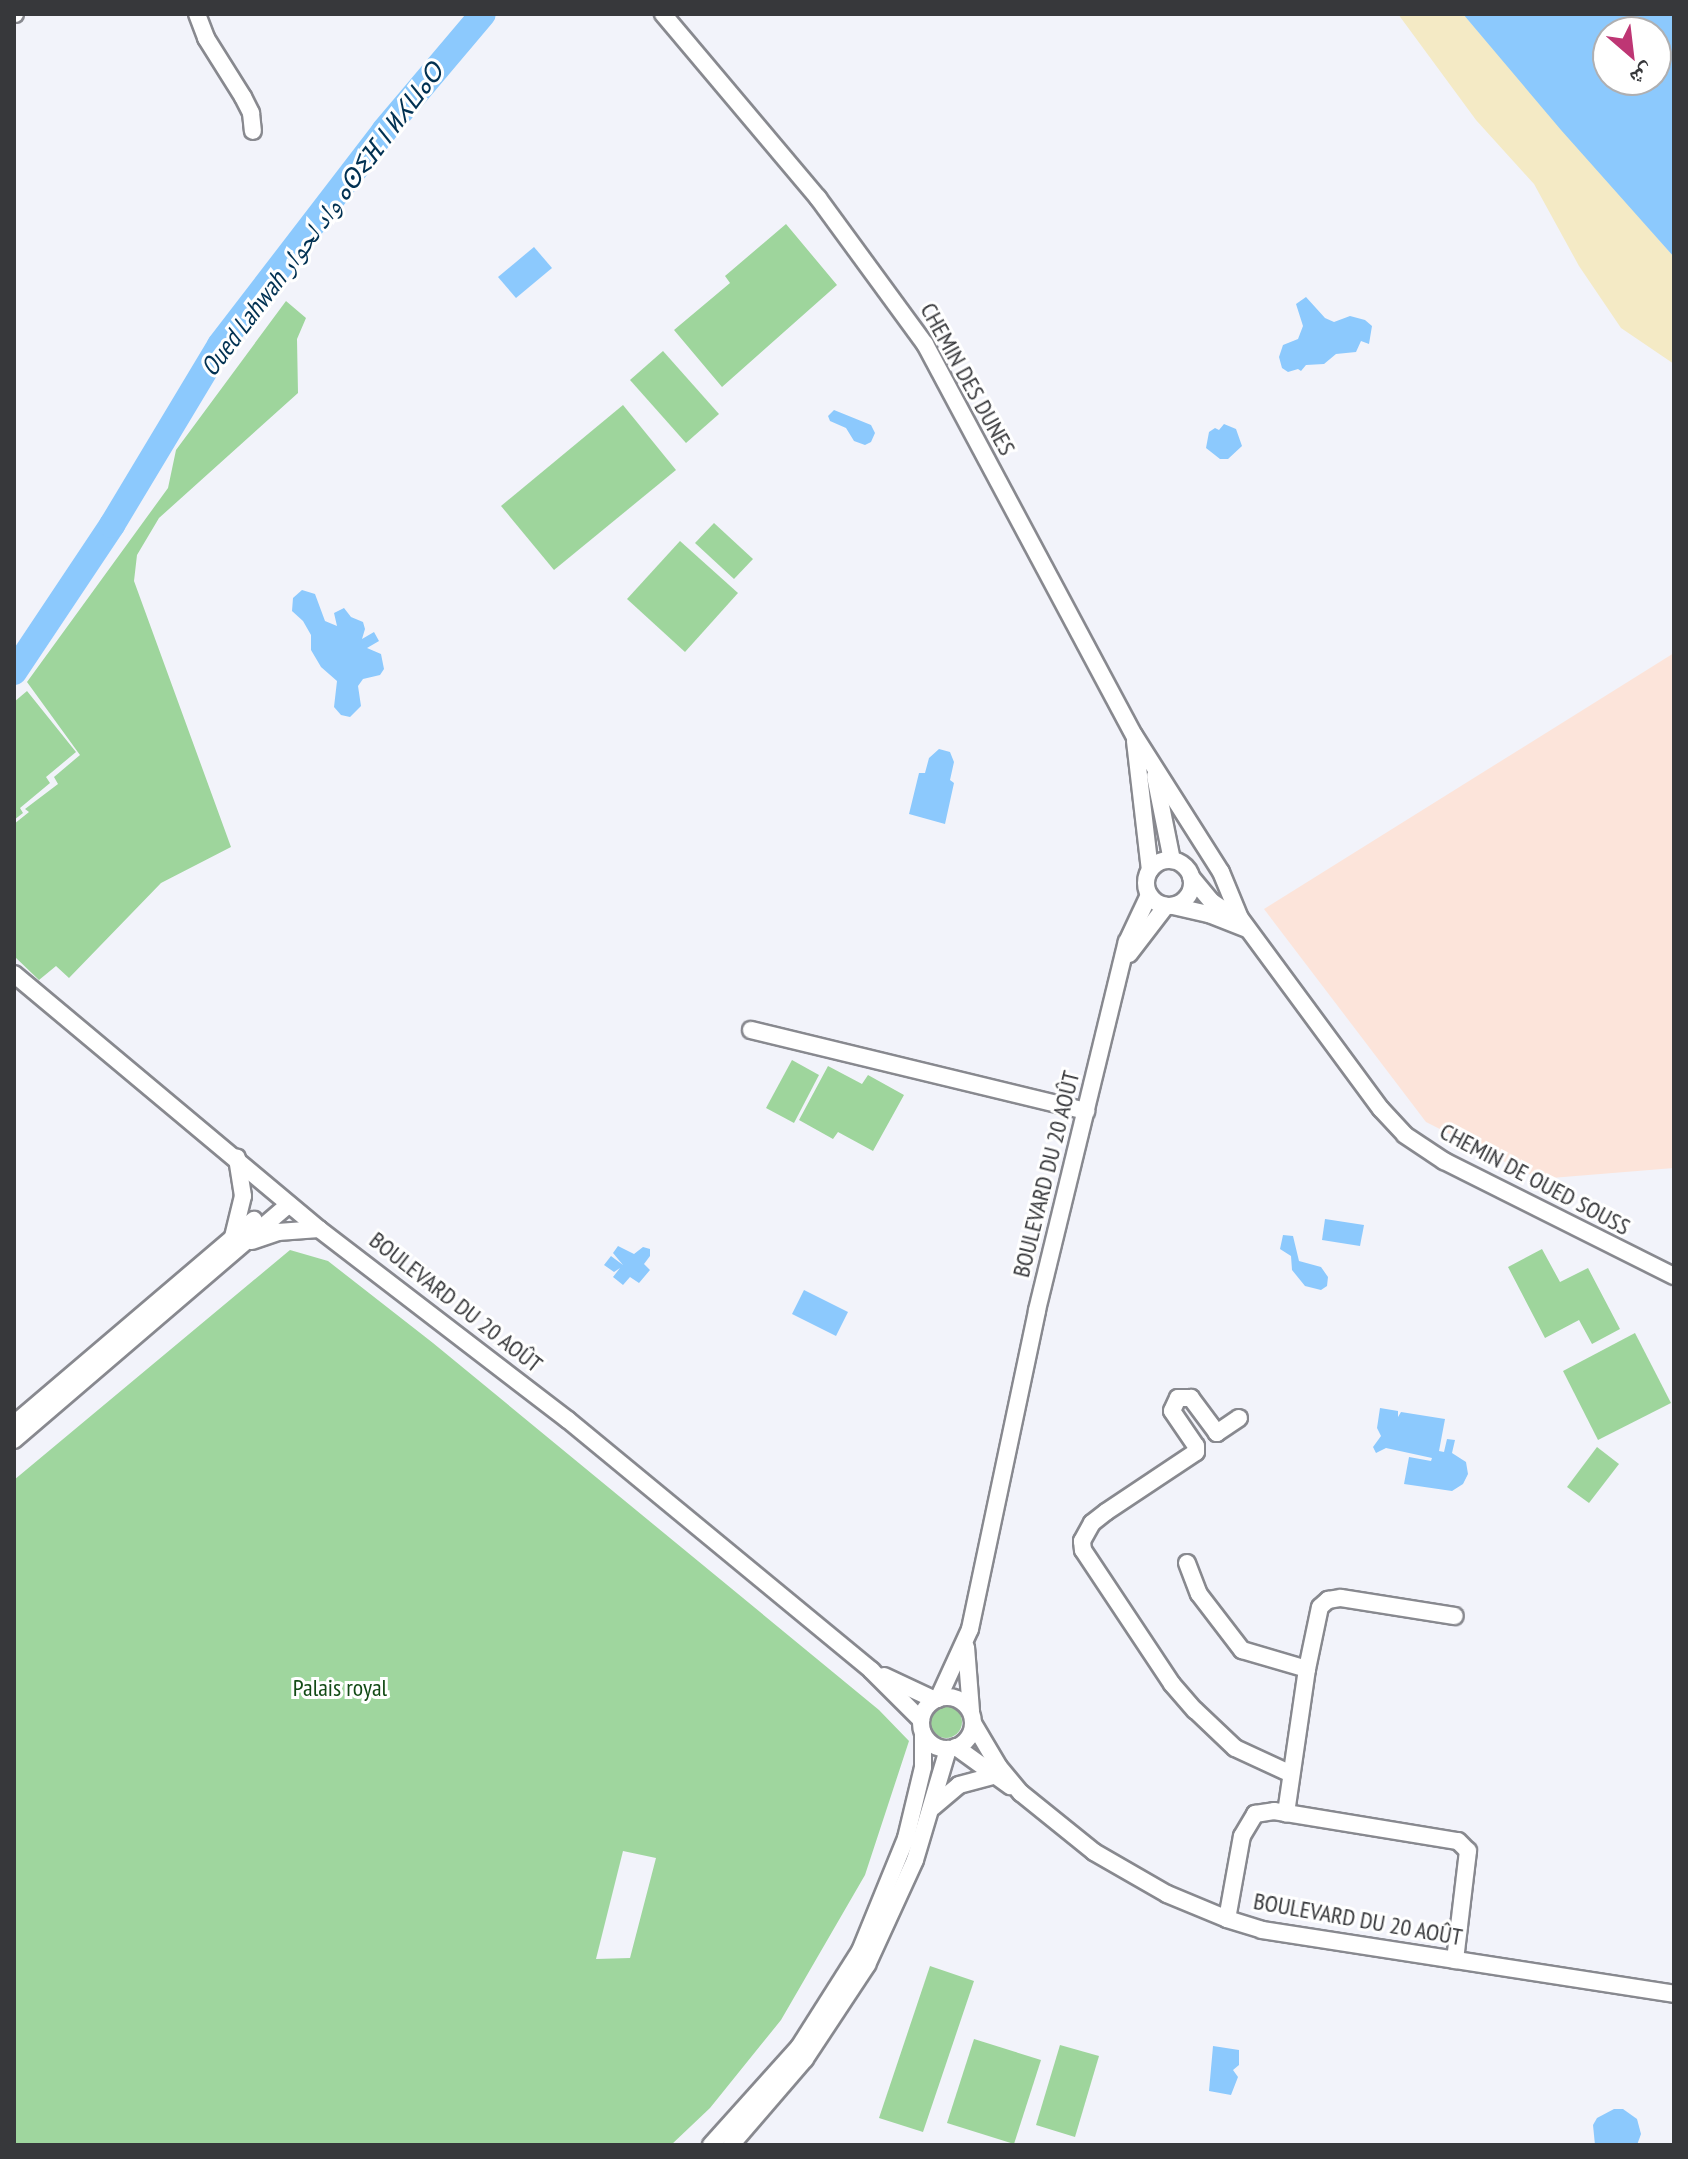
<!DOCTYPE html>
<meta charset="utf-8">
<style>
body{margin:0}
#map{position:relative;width:1688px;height:2159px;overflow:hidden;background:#f2f3fa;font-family:"PT Sans Narrow","Noto Naskh Arabic","Noto Sans Tifinagh",sans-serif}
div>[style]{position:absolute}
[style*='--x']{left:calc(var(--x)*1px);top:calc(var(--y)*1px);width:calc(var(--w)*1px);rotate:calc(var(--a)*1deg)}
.commercial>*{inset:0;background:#fce4da}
.green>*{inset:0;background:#9ed59c}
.round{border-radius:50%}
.forest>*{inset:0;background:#9fd69e}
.sand>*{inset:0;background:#f4eac5}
.water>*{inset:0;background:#8cc9fd}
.river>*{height:26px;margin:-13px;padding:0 13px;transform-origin:13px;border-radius:13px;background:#8cc9fd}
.roads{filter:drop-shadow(2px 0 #88898f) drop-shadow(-2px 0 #88898f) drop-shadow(0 2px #88898f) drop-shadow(0 -2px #88898f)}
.minor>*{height:16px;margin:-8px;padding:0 8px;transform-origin:8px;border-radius:8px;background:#fff}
.minor>.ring{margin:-8px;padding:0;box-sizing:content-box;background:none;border:16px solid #fff;border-radius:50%}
span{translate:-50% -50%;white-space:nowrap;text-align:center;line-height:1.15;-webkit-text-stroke:6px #fff;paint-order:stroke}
.street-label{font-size:24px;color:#37383b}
.park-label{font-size:24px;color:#134b16}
.water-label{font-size:26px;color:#013152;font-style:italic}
.frame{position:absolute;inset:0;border:16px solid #37383b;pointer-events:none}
.north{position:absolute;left:1592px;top:16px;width:80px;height:80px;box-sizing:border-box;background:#fff;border:2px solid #afafb1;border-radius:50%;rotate:152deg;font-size:22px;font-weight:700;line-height:32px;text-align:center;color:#37383b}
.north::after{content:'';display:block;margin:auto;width:28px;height:36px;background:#be3674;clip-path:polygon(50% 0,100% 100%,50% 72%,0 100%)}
</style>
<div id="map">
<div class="commercial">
<i style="clip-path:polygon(1674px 653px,1674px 1168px,1539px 1179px,1426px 1122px,1264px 909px)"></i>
</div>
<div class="green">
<i style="clip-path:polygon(786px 224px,837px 285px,722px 387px,674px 330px,730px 283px,725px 276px)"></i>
<i style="clip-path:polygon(286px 301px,306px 318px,297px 339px,298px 393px,159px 518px,137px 555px,134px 581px,231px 847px,161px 883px,69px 978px,56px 966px,39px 980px,14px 956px,14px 824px,29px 812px,25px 809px,58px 784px,54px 777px,80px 755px,27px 682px,168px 488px,176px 450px)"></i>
<i style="clip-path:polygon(663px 351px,719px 414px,686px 443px,630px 380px)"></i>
<i style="clip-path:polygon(623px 405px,676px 470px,554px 570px,501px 506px)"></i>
<i style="clip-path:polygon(714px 523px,753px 559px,734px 579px,695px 543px)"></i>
<i style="clip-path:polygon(680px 541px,738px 593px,685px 652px,627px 599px)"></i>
<i style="clip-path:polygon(27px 691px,76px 752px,46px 777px,50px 783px,20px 808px,23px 813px,14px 820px,14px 702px)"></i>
<i style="clip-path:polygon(792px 1060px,819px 1075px,794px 1123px,766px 1108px)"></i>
<i style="clip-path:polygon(828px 1066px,862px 1084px,868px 1075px,904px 1095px,873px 1151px,838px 1132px,833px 1139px,799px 1120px)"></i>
<i style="clip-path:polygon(1542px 1249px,1560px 1282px,1588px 1268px,1620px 1329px,1592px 1344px,1579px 1320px,1545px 1338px,1508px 1267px)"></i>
<i style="clip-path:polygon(1635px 1333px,1671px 1403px,1598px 1440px,1563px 1371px)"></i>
<i style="clip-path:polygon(1597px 1447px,1619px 1464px,1589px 1503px,1567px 1487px)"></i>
<i class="round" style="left:930px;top:1706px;width:32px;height:32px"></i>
<i style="clip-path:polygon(930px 1966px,974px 1981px,923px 2132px,879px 2118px)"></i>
<i style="clip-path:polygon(974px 2039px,1041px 2060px,1014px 2144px,947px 2123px)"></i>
<i style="clip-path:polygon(1060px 2045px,1099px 2056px,1075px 2137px,1036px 2125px)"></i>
</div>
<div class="forest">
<i style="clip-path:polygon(evenodd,290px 1250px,328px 1261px,433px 1343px,879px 1710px,909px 1741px,865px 1875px,781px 2020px,710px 2108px,671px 2145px,14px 2145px,14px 1480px,290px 1250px,623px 1851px,656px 1858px,630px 1958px,596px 1959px,623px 1851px)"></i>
</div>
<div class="sand">
<i style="clip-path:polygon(1398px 14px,1463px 14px,1674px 257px,1674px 364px,1621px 328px,1579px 266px,1534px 184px,1476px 120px)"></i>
</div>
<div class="water">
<i style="clip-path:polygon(evenodd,1463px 14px,1674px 14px,1674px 257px,1561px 130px,1463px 14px,1608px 32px,1656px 32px,1656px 80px,1608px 80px,1608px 32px)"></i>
<i style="clip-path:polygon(534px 247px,552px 268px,516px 298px,498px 277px)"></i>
<i style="clip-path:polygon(1306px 297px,1325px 318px,1334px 322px,1350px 316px,1365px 320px,1372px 326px,1369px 344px,1361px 341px,1356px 352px,1336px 354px,1324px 364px,1306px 365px,1301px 371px,1298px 369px,1288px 372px,1282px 368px,1279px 357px,1283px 345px,1298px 339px,1303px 326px,1296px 304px)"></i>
<i style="clip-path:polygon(834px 410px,871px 425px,875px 433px,871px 442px,865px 445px,854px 441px,846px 428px,830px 421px,828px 416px)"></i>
<i style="clip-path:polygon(1224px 424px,1236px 429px,1242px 446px,1228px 459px,1220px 459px,1206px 448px,1209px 432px,1215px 428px,1219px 430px)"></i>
<i style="clip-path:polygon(302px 590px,315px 594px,325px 621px,337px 626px,334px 613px,344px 608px,351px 617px,363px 622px,365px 629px,362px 639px,374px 632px,379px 641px,367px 648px,381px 654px,384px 669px,380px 675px,363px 679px,358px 686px,361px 706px,350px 717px,341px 715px,334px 707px,337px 681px,321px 667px,311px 650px,311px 635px,303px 621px,292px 611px,293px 598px)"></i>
<i style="clip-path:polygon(939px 749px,950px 752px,954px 762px,950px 780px,954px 783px,945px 824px,909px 814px,919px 773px,925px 773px,929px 758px)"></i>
<i style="clip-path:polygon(1325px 1219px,1364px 1225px,1360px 1246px,1322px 1240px)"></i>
<i style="clip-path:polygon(1283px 1235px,1293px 1236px,1299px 1261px,1321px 1267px,1328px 1277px,1327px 1286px,1321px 1290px,1305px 1286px,1292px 1270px,1291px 1256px,1280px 1249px)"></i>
<i style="clip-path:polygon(618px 1246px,634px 1254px,643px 1247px,650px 1249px,650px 1256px,644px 1264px,650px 1270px,639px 1283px,630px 1277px,623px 1285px,613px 1277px,620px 1268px,614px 1272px,604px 1265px,611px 1256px,623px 1265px,613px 1253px)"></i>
<i style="clip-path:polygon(804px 1290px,848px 1312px,836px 1336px,792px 1314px)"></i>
<i style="clip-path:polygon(1380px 1408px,1398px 1411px,1398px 1417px,1401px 1412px,1445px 1419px,1439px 1451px,1444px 1452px,1447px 1439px,1455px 1440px,1452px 1453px,1466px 1462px,1468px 1474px,1463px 1484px,1452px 1491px,1404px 1484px,1409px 1457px,1431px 1461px,1432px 1458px,1386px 1448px,1376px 1453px,1373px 1447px,1381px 1436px,1377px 1428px)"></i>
<i style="clip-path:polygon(1213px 2046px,1239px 2050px,1239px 2065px,1233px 2070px,1238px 2077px,1231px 2095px,1209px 2091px)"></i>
<i style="clip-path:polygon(1614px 2109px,1623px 2109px,1637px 2119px,1641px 2134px,1637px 2145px,1595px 2145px,1593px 2125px,1597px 2118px)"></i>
</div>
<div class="river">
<i style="--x:14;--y:672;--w:177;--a:-56.3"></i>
<i style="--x:112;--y:525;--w:210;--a:-59"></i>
<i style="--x:220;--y:345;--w:270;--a:-52.5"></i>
<i style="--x:384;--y:131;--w:153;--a:-49.8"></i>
</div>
<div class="roads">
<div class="minor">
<i style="--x:14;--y:14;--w:1;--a:0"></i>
<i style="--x:197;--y:14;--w:26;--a:69"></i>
<i style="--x:206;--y:38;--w:70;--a:57.9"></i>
<i style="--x:243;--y:97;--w:18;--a:63"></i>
<i style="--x:251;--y:113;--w:18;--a:84"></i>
<i style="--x:663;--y:14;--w:241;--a:49.9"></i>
<i style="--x:818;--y:198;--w:181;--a:53.8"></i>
<i style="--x:925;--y:344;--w:443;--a:61.9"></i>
<i style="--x:1134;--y:735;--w:162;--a:57.6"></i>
<i style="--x:1221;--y:872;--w:50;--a:67.6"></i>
<i style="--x:1240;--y:918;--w:237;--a:53.6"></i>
<i style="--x:1381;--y:1109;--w:35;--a:47"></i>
<i style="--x:1405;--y:1135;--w:47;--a:33.7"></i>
<i style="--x:1444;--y:1161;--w:257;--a:26.6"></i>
<i style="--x:1135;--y:741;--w:130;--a:83.4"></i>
<i style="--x:1155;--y:776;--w:86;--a:78.6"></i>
<i class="ring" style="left:1146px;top:860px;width:30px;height:30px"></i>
<i style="--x:1191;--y:877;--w:33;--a:50"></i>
<i style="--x:1212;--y:902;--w:23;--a:34"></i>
<i style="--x:1173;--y:906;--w:37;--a:13"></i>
<i style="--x:1209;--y:914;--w:41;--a:21.5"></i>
<i style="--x:1129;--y:954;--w:61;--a:-52.4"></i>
<i style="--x:14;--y:974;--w:398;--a:39.9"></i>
<i style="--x:319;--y:1229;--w:314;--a:37.5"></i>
<i style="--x:568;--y:1420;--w:393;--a:39.5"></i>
<i style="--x:871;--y:1670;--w:71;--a:45"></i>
<i style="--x:751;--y:1030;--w:345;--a:13.6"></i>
<i style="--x:233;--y:1237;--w:42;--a:-76.3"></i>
<i style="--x:243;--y:1196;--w:39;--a:-99"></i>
<i style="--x:252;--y:1241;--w:28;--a:-19"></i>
<i style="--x:278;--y:1232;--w:41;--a:-4.2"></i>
<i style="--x:1239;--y:1418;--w:27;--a:146"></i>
<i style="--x:1217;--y:1433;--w:44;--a:-126.6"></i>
<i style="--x:1191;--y:1398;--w:13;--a:180"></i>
<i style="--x:1178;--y:1398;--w:14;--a:115"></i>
<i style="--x:1172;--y:1411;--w:42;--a:55.6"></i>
<i style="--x:1196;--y:1446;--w:6;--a:90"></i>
<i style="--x:1196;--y:1452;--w:108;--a:146.3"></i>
<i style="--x:1106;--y:1512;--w:18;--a:142"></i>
<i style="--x:1092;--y:1523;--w:21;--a:119"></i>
<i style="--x:1082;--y:1541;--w:9;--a:84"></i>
<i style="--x:1083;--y:1550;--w:161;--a:56.4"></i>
<i style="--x:1172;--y:1684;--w:35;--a:49"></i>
<i style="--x:1195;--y:1710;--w:55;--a:43.5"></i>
<i style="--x:1235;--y:1748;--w:62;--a:24.9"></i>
<i style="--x:14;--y:1424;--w:315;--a:-40.4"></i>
<i style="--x:14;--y:1440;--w:362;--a:-40.6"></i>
<i style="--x:1187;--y:1563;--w:33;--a:69"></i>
<i style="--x:1199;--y:1594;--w:71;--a:52.5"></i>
<i style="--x:1242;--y:1650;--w:68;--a:16.3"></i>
<i style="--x:1307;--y:1669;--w:146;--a:98.3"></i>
<i style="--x:966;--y:1647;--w:64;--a:85.5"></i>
<i style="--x:1307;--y:1669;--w:63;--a:-78.2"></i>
<i style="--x:1320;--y:1607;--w:11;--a:-41"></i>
<i style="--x:1328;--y:1600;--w:13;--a:-9"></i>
<i style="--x:1341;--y:1598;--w:115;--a:9"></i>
<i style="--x:884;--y:1676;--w:56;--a:25.2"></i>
<i class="ring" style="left:921px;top:1697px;width:36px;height:36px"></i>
<i style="--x:938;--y:1699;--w:77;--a:-65.4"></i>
<i style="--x:970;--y:1629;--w:326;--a:-78.1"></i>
<i style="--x:1037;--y:1310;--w:379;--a:-76.3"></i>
<i style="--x:1127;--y:942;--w:52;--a:-64.9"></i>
<i style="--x:973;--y:1723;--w:51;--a:59.4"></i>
<i style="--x:999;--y:1767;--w:34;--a:50"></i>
<i style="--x:1021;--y:1793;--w:94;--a:38.9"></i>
<i style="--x:1094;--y:1852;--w:84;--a:29.9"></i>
<i style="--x:1167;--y:1894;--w:65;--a:22.6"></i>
<i style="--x:1227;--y:1919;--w:37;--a:17"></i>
<i style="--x:1262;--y:1930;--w:417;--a:8.8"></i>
<i style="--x:956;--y:1747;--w:67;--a:35.8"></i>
<i style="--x:933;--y:1807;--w:34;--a:-40"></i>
<i style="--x:959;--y:1785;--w:35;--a:-15"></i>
<i style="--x:1227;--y:1919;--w:84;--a:-79.8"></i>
<i style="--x:1242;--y:1836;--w:26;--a:-59"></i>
<i style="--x:1255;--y:1814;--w:19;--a:-9"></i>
<i style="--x:1274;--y:1811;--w:186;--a:9.3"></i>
<i style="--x:1458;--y:1841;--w:14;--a:45"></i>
<i style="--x:1468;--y:1851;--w:110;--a:96.8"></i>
<i style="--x:711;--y:2145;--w:132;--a:-48.1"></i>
<i style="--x:799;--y:2047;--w:114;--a:-57.6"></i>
<i style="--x:860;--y:1951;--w:122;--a:-67.8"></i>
<i style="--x:906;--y:1838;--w:73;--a:-76.5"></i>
<i style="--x:923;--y:1767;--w:33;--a:-90"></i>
<i style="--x:731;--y:2145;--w:113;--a:-49.3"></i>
<i style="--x:805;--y:2059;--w:113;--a:-56.6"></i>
<i style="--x:867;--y:1965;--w:115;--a:-65.4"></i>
<i style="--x:915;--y:1860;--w:116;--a:-73.4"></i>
</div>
</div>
<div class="street-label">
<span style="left:968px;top:379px;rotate:61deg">CHEMIN DES DUNES</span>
<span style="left:1046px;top:1174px;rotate:-76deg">BOULEVARD DU 20 AOÛT</span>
<span style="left:1535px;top:1179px;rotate:28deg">CHEMIN DE OUED SOUSS</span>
<span style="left:456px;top:1302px;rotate:38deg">BOULEVARD DU 20 AOÛT</span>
<span style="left:1358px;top:1919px;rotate:10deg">BOULEVARD DU 20 AOÛT</span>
</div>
<div class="park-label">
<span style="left:340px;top:1688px">Palais royal</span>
</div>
<div class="water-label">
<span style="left:322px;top:219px;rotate:-53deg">Oued Lahwah واد لحوار ⴰⵙⵉⴼ ⵏ ⵍⵃⵡⴰⵔ</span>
</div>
<div class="frame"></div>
<div class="north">ش</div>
</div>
